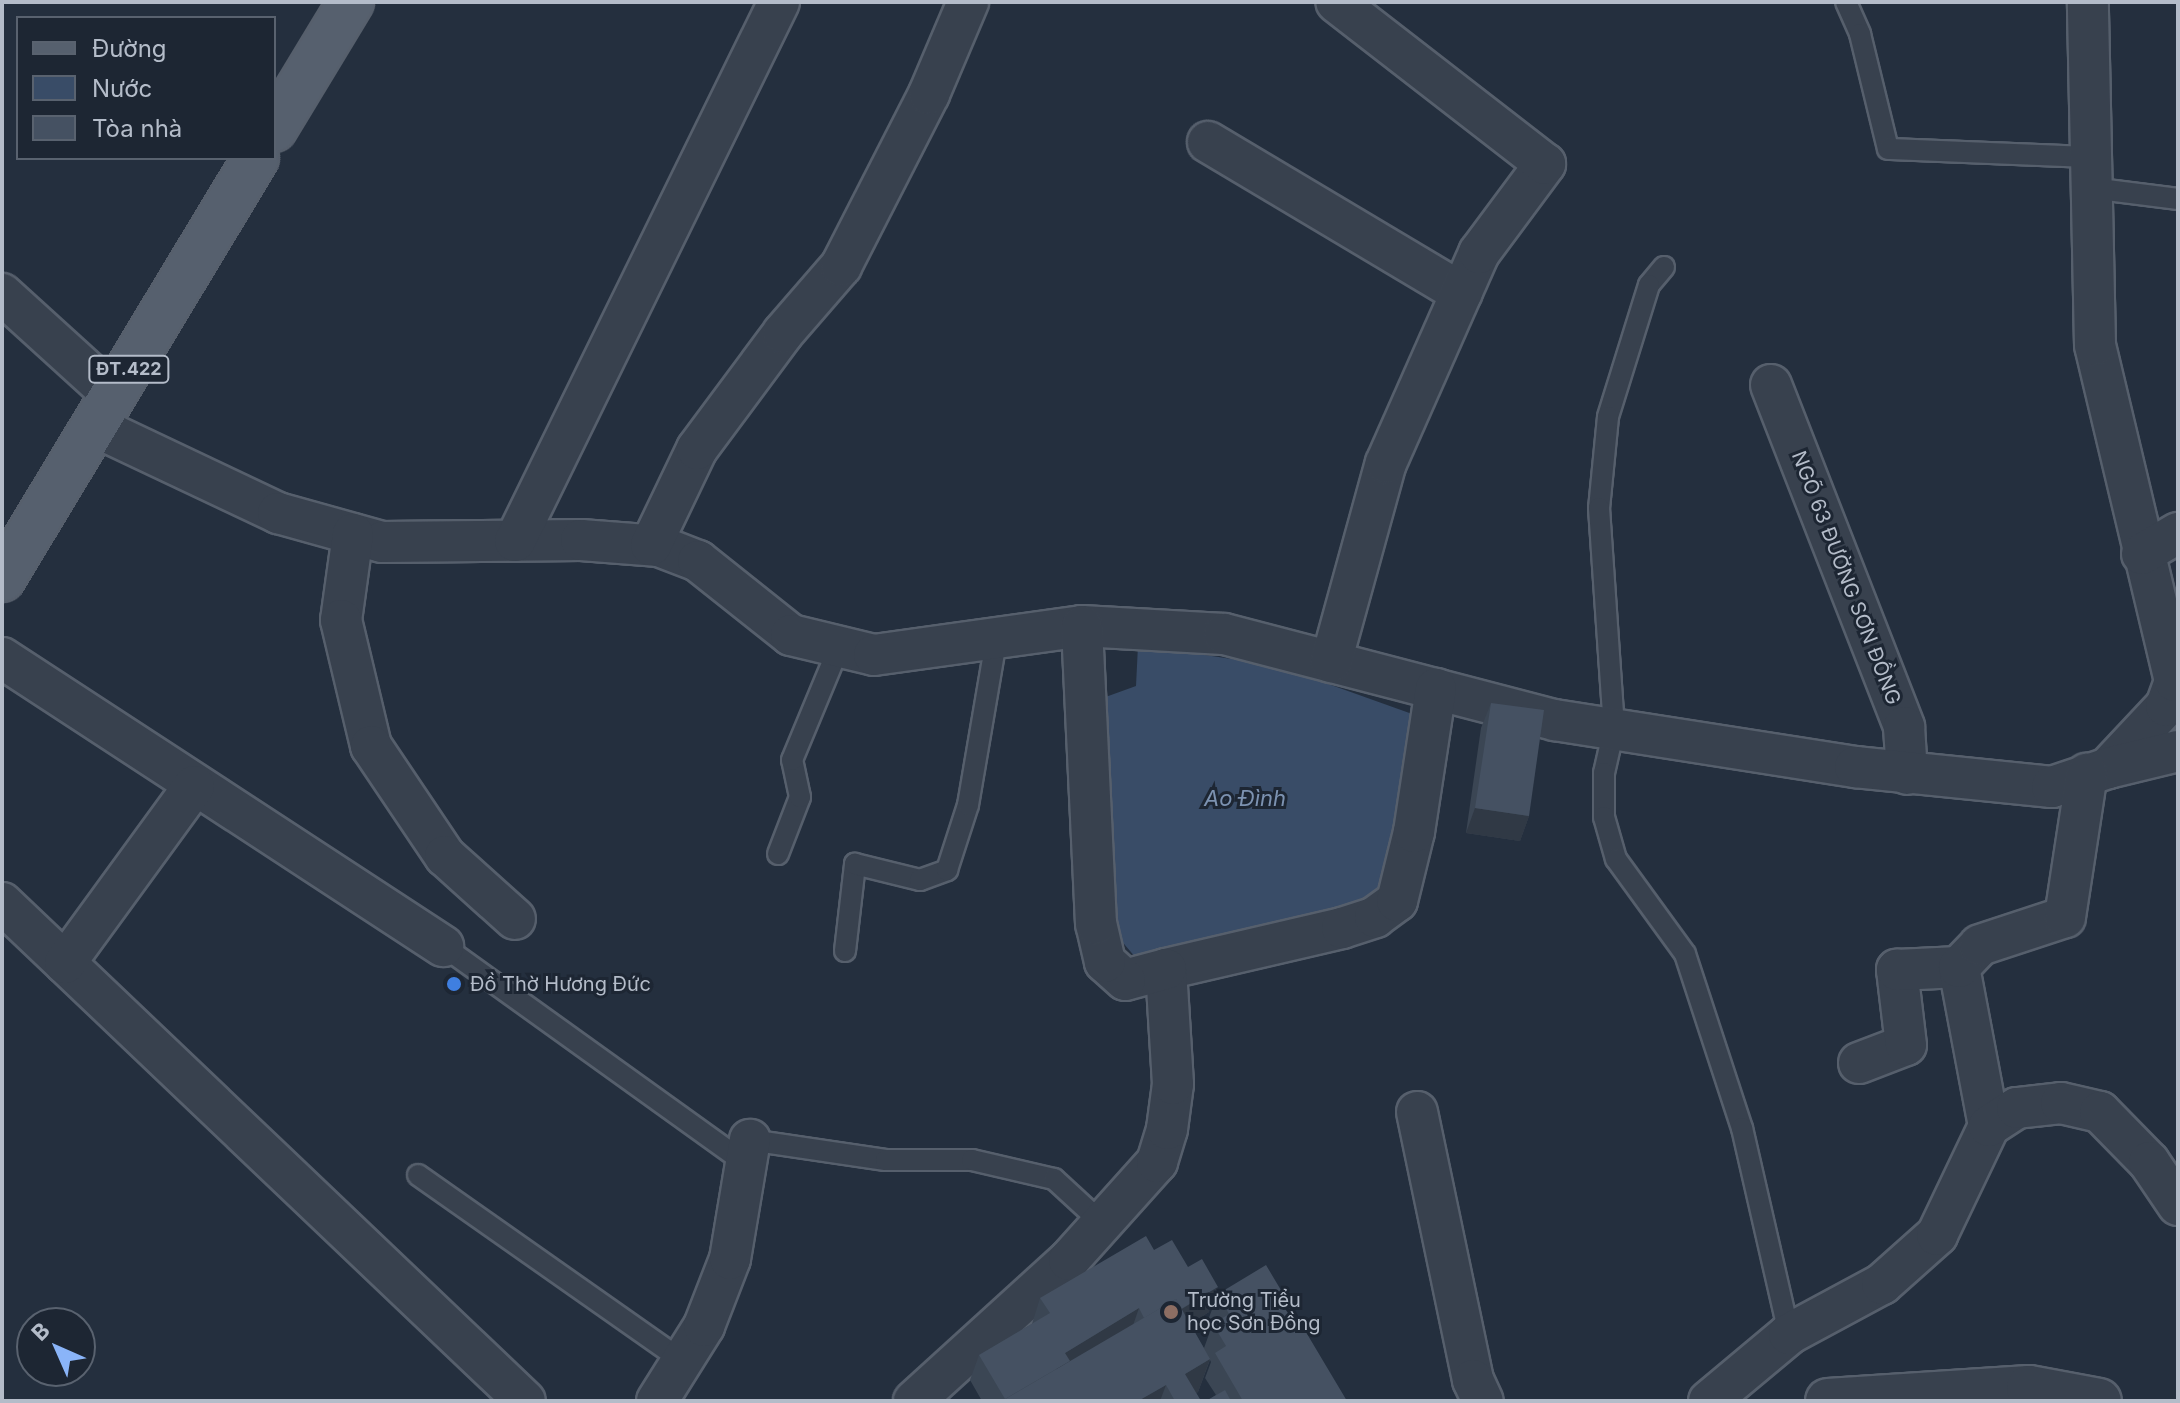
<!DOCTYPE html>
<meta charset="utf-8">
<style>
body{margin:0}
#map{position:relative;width:2180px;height:1403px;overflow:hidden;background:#242f3e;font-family:Inter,sans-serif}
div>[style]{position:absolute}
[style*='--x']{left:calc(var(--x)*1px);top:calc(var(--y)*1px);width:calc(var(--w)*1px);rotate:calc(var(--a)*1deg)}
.water>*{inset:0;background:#394c67}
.roads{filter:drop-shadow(2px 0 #565f6c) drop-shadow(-2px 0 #565f6c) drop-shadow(0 2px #565f6c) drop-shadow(0 -2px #565f6c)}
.service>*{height:20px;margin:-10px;padding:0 10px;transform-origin:10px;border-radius:10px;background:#38414e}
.minor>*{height:40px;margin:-20px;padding:0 20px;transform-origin:20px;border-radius:20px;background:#38414e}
.tertiary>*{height:44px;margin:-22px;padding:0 22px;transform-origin:22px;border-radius:22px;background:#38414e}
.primary>*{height:44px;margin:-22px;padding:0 22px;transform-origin:22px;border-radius:22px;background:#56606e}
.wall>*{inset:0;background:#3b4654}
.shaded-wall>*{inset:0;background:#303945}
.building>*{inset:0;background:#455162}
.dots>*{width:22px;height:22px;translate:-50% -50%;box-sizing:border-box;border:4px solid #1d2633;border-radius:50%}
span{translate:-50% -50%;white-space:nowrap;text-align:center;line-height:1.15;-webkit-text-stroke:6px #1d2633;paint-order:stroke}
.shield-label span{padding:2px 6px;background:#1d2633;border:2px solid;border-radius:6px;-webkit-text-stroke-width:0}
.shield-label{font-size:18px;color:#b4bcc9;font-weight:700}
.street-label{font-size:20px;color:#b4bcc9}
.poi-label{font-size:20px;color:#b4bcc9}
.left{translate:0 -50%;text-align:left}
.water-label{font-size:22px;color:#7c92b1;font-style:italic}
.frame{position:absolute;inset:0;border:4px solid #b4bcc9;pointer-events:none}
.legend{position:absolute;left:16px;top:16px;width:260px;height:144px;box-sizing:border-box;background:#1d2633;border:2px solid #59626f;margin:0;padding:10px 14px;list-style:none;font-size:24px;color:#b4bcc9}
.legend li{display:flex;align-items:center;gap:16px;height:40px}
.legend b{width:40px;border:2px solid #59626f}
.north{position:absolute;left:16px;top:1307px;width:80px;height:80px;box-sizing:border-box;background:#1d2633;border:2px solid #59626f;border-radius:50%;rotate:315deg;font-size:22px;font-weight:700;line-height:32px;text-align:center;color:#b4bcc9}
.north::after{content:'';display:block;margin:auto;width:28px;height:36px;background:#8ab4f8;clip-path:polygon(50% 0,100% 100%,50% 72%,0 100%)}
</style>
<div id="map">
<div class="water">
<i style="clip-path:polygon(1138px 645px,1278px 666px,1415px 715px,1388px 889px,1304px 927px,1136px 958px,1119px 938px,1111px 912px,1100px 699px,1136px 686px)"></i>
</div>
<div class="roads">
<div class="service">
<i style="--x:1846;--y:2;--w:35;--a:66"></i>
<i style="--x:1860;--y:34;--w:118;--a:76.3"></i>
<i style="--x:1888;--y:149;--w:203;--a:2.3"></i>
<i style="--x:2091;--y:188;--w:88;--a:7.2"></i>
<i style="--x:1664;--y:267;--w:23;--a:130"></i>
<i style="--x:1649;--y:285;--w:138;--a:107.3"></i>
<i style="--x:1608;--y:417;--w:91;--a:95.6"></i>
<i style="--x:1599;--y:508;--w:222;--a:86.1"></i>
<i style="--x:1614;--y:729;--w:45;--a:102.8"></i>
<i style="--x:1604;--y:773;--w:44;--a:90"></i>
<i style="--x:1604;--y:817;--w:44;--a:74.1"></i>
<i style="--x:1616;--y:859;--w:117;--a:54"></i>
<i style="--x:1685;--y:954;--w:183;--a:71.9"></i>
<i style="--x:1742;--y:1128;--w:211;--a:77.1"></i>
<i style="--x:778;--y:854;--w:61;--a:-68.9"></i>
<i style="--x:800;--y:797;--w:38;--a:-102"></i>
<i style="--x:792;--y:760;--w:122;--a:-67.4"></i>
<i style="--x:443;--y:946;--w:370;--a:35.7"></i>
<i style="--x:845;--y:951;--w:88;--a:-83.4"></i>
<i style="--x:855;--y:864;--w:67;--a:13.8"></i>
<i style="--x:920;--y:880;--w:29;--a:-20"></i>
<i style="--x:947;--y:870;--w:68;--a:-72.1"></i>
<i style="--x:968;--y:805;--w:171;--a:-80.3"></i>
<i style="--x:750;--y:1140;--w:137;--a:8.4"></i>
<i style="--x:886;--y:1160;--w:86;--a:0"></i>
<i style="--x:972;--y:1160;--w:84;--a:13"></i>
<i style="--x:1054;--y:1179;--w:67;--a:42.6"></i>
<i style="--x:418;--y:1175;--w:322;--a:35.1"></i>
</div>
<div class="minor">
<i style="--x:1208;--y:142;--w:295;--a:30.8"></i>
<i style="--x:2;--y:294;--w:150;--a:42.3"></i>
<i style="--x:1771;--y:385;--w:367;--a:68.7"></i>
<i style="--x:1904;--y:727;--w:47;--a:86.3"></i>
<i style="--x:94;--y:426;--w:204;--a:25.3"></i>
<i style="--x:278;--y:513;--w:108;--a:15.6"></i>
<i style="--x:382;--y:542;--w:199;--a:-0.6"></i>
<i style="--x:581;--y:540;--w:78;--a:4.4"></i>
<i style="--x:659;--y:546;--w:42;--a:21"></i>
<i style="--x:698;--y:561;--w:119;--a:38.5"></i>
<i style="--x:791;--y:635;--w:85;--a:13.5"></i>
<i style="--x:874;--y:655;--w:210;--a:-7.9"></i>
<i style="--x:1082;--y:626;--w:142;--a:3.2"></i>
<i style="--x:1224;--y:634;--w:342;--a:14.6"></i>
<i style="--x:1555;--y:720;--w:304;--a:8.9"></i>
<i style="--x:1855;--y:767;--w:198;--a:5.8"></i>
<i style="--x:2052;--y:787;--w:59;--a:-18.7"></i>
<i style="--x:2108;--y:768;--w:85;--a:-46.9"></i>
<i style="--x:2166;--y:706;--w:27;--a:-70"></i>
<i style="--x:2175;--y:681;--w:345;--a:-103.4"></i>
<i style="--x:2095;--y:345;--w:343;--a:-91.2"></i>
<i style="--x:353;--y:534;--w:87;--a:97.9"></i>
<i style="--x:341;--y:620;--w:130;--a:76.6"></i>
<i style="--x:371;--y:746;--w:133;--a:56.1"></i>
<i style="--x:445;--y:856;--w:94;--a:42"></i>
<i style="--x:515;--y:541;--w:600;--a:-63.9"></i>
<i style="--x:651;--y:545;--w:106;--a:-64.4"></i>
<i style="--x:697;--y:449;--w:144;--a:-53.4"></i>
<i style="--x:783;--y:333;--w:89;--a:-49.1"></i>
<i style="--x:841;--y:266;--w:193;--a:-62.9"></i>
<i style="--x:929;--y:94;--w:100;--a:-67"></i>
<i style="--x:2142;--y:554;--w:42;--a:-30.3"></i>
<i style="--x:2;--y:658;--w:527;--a:33.15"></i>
<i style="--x:1331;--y:662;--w:206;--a:-74.6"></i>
<i style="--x:1386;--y:463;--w:230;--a:-66.1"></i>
<i style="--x:1479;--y:253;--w:111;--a:-53.4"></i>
<i style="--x:1545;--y:164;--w:264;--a:-142.2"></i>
<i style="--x:2108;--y:768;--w:72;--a:-13.7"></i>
<i style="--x:2;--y:903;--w:722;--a:43.6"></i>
<i style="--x:65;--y:963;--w:219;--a:-53.9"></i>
<i style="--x:1166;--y:969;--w:181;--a:-13.1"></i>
<i style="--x:1342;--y:928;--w:35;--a:-18"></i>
<i style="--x:1375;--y:917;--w:27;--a:-36"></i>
<i style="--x:1397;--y:901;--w:71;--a:-76.2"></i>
<i style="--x:1414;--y:832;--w:145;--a:-81.3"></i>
<i style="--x:1859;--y:1063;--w:50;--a:-21"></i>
<i style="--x:1906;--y:1045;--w:76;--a:-96.8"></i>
<i style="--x:1897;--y:970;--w:62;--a:-2.8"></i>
<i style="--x:1417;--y:1112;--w:274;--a:78.2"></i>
<i style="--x:1473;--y:1380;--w:23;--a:65"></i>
<i style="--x:1989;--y:1126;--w:162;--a:-100.7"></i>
<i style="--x:1959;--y:967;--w:30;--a:-46"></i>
<i style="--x:1980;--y:945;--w:89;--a:-18.2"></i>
<i style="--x:2065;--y:917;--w:145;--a:-81.3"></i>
<i style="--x:657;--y:1401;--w:89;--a:-57.9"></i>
<i style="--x:704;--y:1326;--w:72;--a:-68.8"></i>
<i style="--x:730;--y:1259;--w:121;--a:-80.5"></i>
<i style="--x:914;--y:1401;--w:210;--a:-42.3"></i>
<i style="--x:1069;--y:1260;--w:132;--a:-48.1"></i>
<i style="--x:1157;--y:1162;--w:34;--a:-73"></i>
<i style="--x:1167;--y:1129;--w:45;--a:-82.4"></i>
<i style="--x:1173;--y:1084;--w:115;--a:-93.5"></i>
<i style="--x:1166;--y:969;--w:42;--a:165"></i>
<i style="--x:1125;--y:980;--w:27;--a:-138"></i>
<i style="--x:1105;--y:962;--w:39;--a:-103"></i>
<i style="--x:1096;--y:924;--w:298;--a:-92.7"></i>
<i style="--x:1709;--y:1401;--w:104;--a:-39.9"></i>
<i style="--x:1789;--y:1334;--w:106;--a:-28.3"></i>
<i style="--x:1882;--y:1284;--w:74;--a:-41.7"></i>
<i style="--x:1937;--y:1235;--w:121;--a:-64.5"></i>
<i style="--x:1989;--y:1126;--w:33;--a:-33"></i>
<i style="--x:2017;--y:1108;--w:44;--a:-6.5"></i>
<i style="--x:2061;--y:1103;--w:40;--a:13"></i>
<i style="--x:2100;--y:1112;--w:70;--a:45.6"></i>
<i style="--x:2149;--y:1162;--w:52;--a:56"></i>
</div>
<div class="tertiary">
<i style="--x:1828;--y:1401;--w:201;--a:-3.7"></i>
<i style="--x:2029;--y:1388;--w:71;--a:10.5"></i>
</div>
<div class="primary">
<i style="--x:274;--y:129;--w:149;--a:-58.8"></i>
<i style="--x:2;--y:579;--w:492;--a:-58.9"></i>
</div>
</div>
<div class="wall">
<i style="clip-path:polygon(1491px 703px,1529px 816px,1520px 841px,1466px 833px,1481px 728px)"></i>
<i style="clip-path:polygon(1154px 1250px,1209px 1312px,1190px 1324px,1204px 1348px,1212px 1326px,1208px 1320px,1218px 1294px,1347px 1401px,1206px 1401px,1216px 1395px,1205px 1378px,1211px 1362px,1210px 1360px,1198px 1392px,1196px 1393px,1201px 1401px,982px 1401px,970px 1380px,979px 1355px,1032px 1324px,1040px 1298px)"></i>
</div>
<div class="shaded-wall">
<i style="clip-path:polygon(1475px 808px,1529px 816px,1520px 841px,1466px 833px)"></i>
<i style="clip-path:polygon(1218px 1287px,1209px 1312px,1168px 1337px,1177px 1312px)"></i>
<i style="clip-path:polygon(1139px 1308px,1130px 1334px,1039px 1401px,1065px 1353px)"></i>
<i style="clip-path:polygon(1210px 1359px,1198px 1392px,1182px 1401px,1185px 1374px)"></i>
<i style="clip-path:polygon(1166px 1385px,1160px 1401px,1138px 1401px)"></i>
</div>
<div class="building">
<i style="clip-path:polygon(1491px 703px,1544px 710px,1529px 816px,1475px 808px)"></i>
<i style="clip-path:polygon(1146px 1236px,1154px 1250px,1172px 1240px,1188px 1267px,1202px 1259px,1218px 1287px,1181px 1309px,1176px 1299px,1144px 1318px,1139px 1308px,1065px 1353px,1070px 1361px,1005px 1399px,979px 1355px,1050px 1313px,1040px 1298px)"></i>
<i style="clip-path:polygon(1266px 1265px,1347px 1401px,1243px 1401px,1215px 1353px,1226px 1346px,1213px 1324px,1229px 1314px,1218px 1294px)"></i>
<i style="clip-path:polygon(1176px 1299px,1210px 1359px,1185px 1374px,1201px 1401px,1175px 1401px,1166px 1385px,1138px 1401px,1002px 1401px)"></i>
<i style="clip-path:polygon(1225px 1390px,1231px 1401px,1206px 1401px)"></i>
</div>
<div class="dots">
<i style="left:454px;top:984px;background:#3f7fe0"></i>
<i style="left:1171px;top:1312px;background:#8d6e63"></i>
</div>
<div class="shield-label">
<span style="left:129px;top:369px">ĐT.422</span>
</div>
<div class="street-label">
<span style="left:1846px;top:578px;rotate:69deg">NGÕ 63 ĐƯỜNG SƠN ĐỒNG</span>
</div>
<div class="poi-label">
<span class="left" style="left:470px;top:984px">Đồ Thờ Hương Đức</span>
<span class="left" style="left:1187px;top:1312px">Trường Tiểu<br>học Sơn Đồng</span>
</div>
<div class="water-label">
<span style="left:1245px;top:799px">Ao Đình</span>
</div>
<div class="frame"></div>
<ul class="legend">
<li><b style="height:10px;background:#56606e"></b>Đường</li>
<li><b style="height:22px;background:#394c67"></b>Nước</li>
<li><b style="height:22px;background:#455162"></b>Tòa nhà</li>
</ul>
<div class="north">B</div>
</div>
